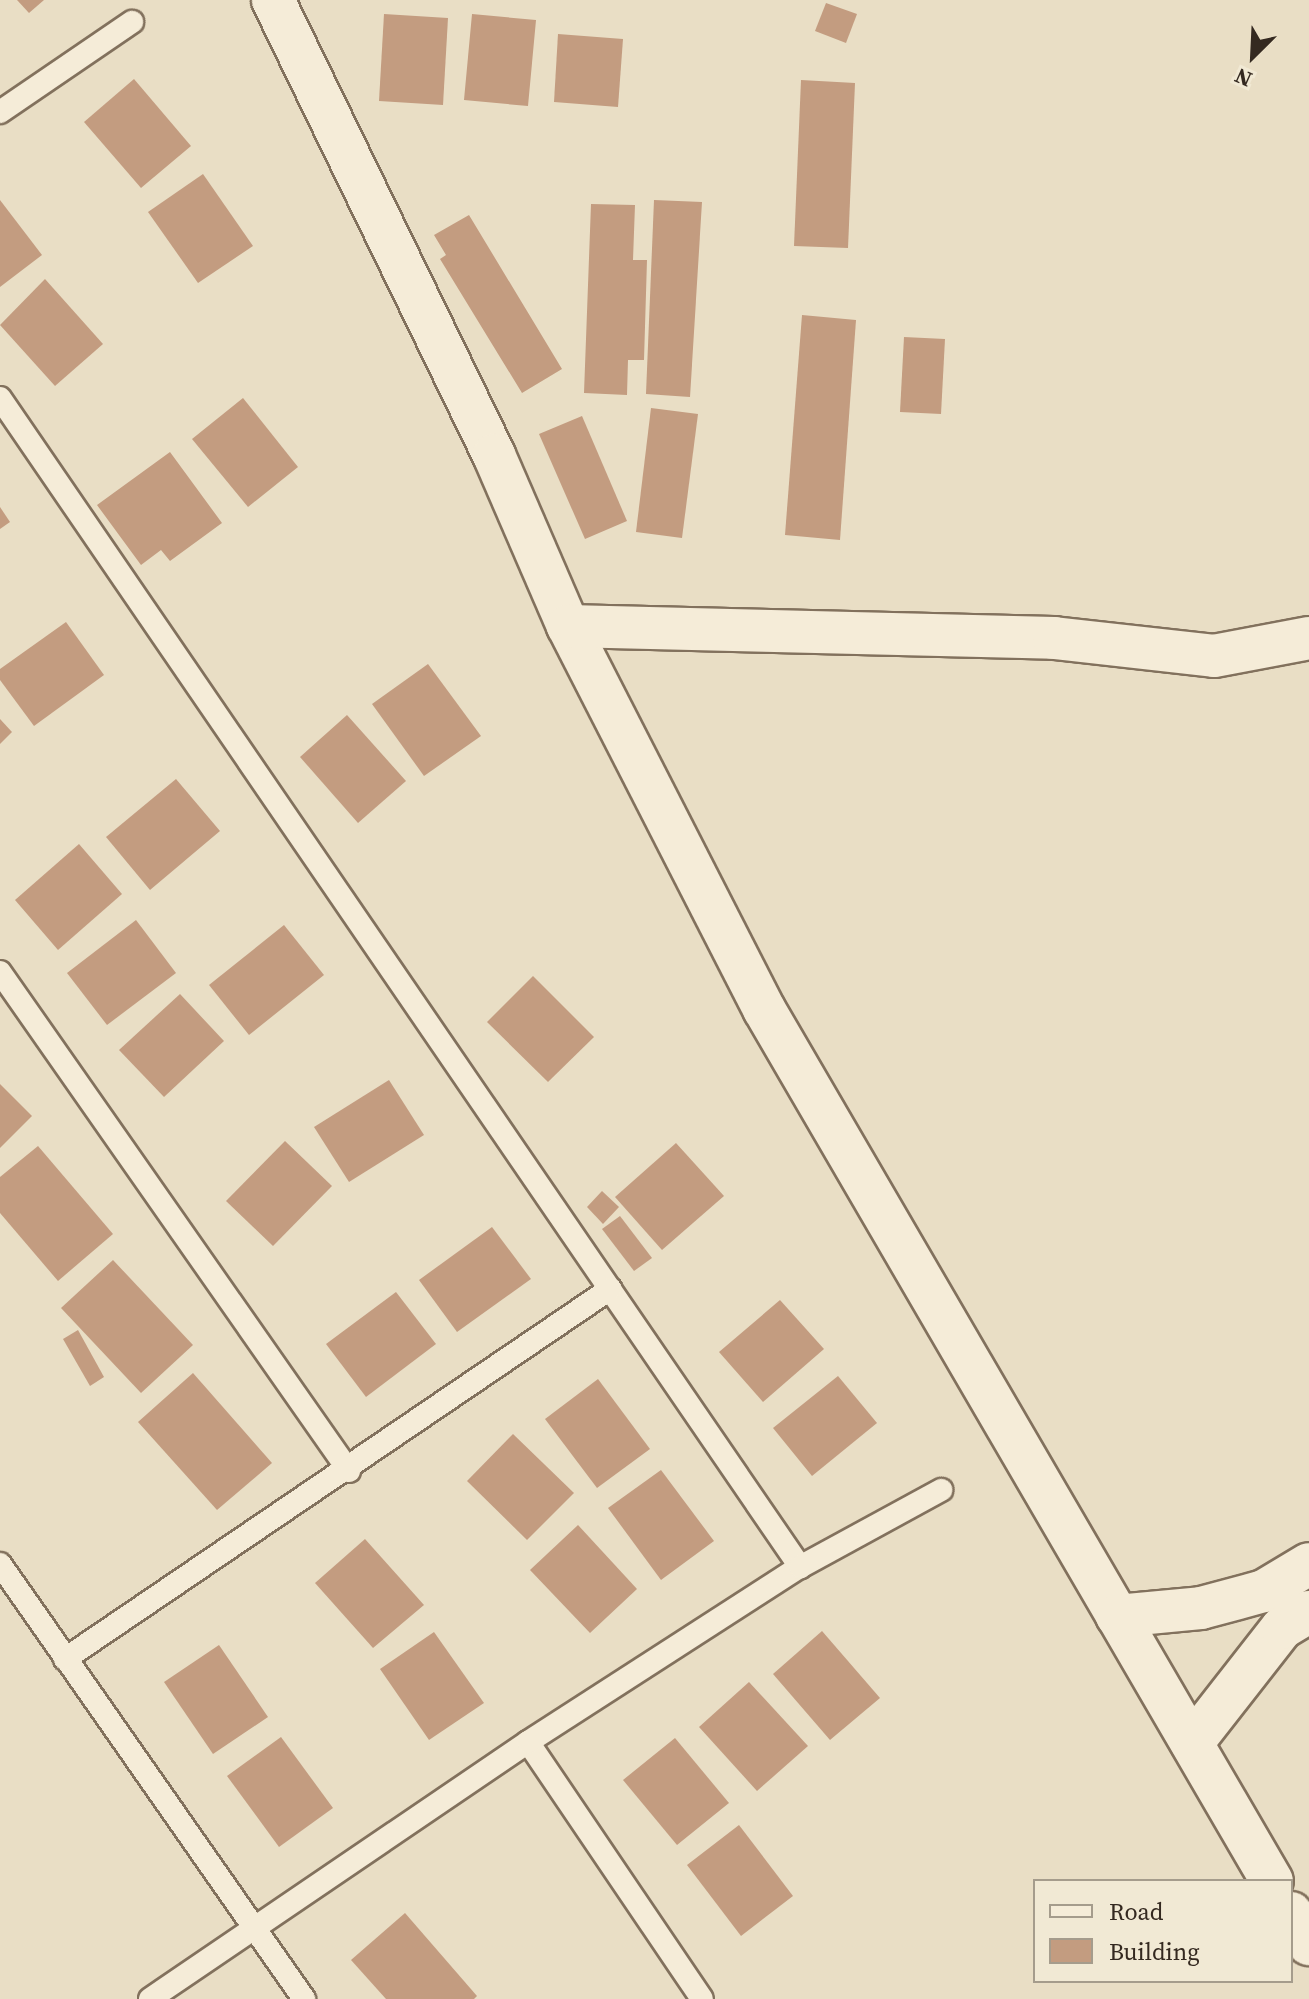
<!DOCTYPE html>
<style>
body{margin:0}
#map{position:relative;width:1309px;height:1999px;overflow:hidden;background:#e9dec5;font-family:"Source Serif 4",serif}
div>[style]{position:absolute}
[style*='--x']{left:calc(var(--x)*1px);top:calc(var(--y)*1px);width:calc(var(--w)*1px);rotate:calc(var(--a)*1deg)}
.building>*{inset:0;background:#c39c80}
.roads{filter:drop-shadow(2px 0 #82715d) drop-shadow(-2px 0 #82715d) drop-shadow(0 2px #82715d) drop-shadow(0 -2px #82715d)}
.service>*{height:22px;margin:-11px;padding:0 11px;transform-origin:11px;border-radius:11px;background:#f5ecd8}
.minor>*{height:42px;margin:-21px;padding:0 21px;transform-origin:21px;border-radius:21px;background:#f5ecd8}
span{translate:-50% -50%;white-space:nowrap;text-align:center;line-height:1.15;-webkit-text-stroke:6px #f1e9d4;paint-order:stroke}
.legend{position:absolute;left:1033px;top:1879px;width:260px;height:104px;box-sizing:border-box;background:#f1e9d4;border:2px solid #a59c8c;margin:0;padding:10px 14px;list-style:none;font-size:24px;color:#342920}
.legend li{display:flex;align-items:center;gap:16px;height:40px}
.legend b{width:40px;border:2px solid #a59c8c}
.north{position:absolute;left:1213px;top:16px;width:80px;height:80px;-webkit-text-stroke:6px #f1e9d4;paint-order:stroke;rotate:204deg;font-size:22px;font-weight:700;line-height:32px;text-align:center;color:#342920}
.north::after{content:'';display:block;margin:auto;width:28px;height:36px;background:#342920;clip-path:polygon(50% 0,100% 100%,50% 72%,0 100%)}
</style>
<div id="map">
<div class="building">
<i style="clip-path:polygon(17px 0,44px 0,29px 13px)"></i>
<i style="clip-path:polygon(826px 3px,857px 14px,846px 43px,815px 31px)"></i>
<i style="clip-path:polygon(384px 14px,448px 18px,443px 105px,379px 101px)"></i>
<i style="clip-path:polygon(472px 14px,536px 20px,528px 106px,464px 100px)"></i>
<i style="clip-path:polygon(558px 34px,623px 39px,618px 107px,554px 102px)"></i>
<i style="clip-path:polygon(134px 79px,191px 146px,141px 188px,84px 122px)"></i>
<i style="clip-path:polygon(801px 80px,855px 83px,848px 248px,794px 246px)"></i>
<i style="clip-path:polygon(203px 174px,253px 246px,198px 283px,148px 212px)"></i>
<i style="clip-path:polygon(0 200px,42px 255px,0 287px)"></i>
<i style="clip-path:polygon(654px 200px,702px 202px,690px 397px,646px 394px)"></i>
<i style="clip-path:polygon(591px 204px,635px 205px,633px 260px,647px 260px,644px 360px,628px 360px,627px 395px,584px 393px)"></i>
<i style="clip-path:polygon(469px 215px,562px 369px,522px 393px,440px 259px,446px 255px,434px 235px)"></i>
<i style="clip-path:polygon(45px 279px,103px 344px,55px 386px,0 325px)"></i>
<i style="clip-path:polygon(802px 315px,856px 320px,840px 540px,785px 535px)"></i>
<i style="clip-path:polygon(904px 337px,945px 339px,941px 414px,900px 412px)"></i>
<i style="clip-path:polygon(243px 398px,298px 467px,248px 507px,192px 439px)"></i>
<i style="clip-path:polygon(651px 408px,698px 414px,682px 538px,636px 532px)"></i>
<i style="clip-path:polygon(582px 416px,627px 521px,585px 539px,539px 434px)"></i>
<i style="clip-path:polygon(170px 452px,222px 523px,170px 561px,161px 550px,141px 565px,97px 505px)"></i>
<i style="clip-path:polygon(0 507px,10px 522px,0 529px)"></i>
<i style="clip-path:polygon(66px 622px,104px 675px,34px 726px,0 680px,0 669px)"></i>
<i style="clip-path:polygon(428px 664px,481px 736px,424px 776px,372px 704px)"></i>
<i style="clip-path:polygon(347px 715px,406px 781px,358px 823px,300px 757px)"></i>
<i style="clip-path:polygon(0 719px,12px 732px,0 744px)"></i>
<i style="clip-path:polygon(176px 779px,220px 831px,150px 890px,106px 837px)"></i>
<i style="clip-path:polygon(79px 844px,122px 894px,58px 950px,15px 900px)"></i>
<i style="clip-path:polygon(136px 920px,176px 973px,107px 1025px,67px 973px)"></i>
<i style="clip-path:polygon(284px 925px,324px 975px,249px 1035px,209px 985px)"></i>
<i style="clip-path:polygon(533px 976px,594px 1037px,548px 1082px,487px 1022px)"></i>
<i style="clip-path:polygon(180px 994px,224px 1041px,164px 1097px,119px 1050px)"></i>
<i style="clip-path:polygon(389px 1080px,424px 1135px,349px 1182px,314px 1127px)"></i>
<i style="clip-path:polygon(0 1084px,32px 1116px,0 1148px)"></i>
<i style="clip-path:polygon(285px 1141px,332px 1186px,273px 1246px,226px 1201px)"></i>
<i style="clip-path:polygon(676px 1143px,724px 1196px,662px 1250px,615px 1197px)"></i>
<i style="clip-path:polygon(38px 1146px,113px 1234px,58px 1281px,0 1213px,0 1177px)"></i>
<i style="clip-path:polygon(602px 1191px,619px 1207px,603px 1224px,587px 1207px)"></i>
<i style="clip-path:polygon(620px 1216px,652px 1258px,634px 1271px,602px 1229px)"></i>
<i style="clip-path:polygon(492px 1227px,531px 1279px,457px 1332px,419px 1280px)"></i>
<i style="clip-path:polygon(113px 1260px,193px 1345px,141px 1393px,61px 1308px)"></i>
<i style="clip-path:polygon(396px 1292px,436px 1344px,366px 1397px,326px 1344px)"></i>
<i style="clip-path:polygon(780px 1300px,824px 1349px,763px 1402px,719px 1352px)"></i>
<i style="clip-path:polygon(78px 1330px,104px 1377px,90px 1386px,63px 1339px)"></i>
<i style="clip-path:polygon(193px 1373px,272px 1463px,217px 1510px,138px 1422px)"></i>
<i style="clip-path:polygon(838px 1376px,877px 1423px,812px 1476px,773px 1428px)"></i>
<i style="clip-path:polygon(598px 1379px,650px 1449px,597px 1488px,545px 1419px)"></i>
<i style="clip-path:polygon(513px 1434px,574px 1493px,527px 1540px,467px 1481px)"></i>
<i style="clip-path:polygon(661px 1470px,714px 1541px,661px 1580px,608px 1508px)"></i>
<i style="clip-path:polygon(578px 1525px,637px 1589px,590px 1633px,530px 1570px)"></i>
<i style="clip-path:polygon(365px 1539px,424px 1605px,373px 1648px,315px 1583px)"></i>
<i style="clip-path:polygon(822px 1631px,880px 1698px,830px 1740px,773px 1674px)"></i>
<i style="clip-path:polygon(434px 1632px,484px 1703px,429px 1740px,380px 1669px)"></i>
<i style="clip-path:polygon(219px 1645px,268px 1717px,213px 1754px,164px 1682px)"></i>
<i style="clip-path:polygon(749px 1682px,808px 1746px,757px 1791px,699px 1727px)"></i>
<i style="clip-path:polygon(281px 1737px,333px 1808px,279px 1847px,227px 1776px)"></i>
<i style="clip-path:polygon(675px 1738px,729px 1803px,677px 1845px,623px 1780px)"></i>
<i style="clip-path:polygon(739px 1825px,793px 1896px,741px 1936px,687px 1865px)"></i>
<i style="clip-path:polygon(405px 1913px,477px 1996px,474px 1999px,386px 1999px,351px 1960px)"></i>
</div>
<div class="roads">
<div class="service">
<i style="--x:0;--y:112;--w:160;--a:-34.3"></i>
<i style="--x:0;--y:398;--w:1417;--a:55.61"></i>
<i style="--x:0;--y:972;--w:609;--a:55.03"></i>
<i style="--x:0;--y:1564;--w:531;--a:55.05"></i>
<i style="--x:65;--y:1659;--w:659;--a:-34.17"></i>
<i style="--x:528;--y:1742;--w:310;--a:55.9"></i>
<i style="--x:150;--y:1999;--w:457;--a:-34.2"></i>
<i style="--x:528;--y:1742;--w:323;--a:-32.8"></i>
<i style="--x:800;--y:1567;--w:161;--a:-28.6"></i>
</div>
<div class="minor">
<i style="--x:273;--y:0;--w:506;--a:64.09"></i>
<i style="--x:494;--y:455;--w:186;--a:66.6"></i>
<i style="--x:568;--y:626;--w:430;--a:62.9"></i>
<i style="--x:764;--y:1009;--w:1009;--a:59.78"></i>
<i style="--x:568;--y:626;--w:486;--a:1.4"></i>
<i style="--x:1054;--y:638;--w:161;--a:6.4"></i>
<i style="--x:1214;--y:656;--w:97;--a:-10.7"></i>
<i style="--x:1117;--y:1616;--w:84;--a:-5.4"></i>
<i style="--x:1201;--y:1608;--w:65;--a:-15.1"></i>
<i style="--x:1264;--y:1591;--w:52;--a:-31"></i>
<i style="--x:1192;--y:1743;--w:146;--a:-52"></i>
<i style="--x:1282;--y:1628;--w:31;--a:-31"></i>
<i style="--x:1291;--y:1913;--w:36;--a:60"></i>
</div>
</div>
<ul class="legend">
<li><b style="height:10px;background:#f5ecd8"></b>Road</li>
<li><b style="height:22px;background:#c39c80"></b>Building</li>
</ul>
<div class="north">N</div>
</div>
